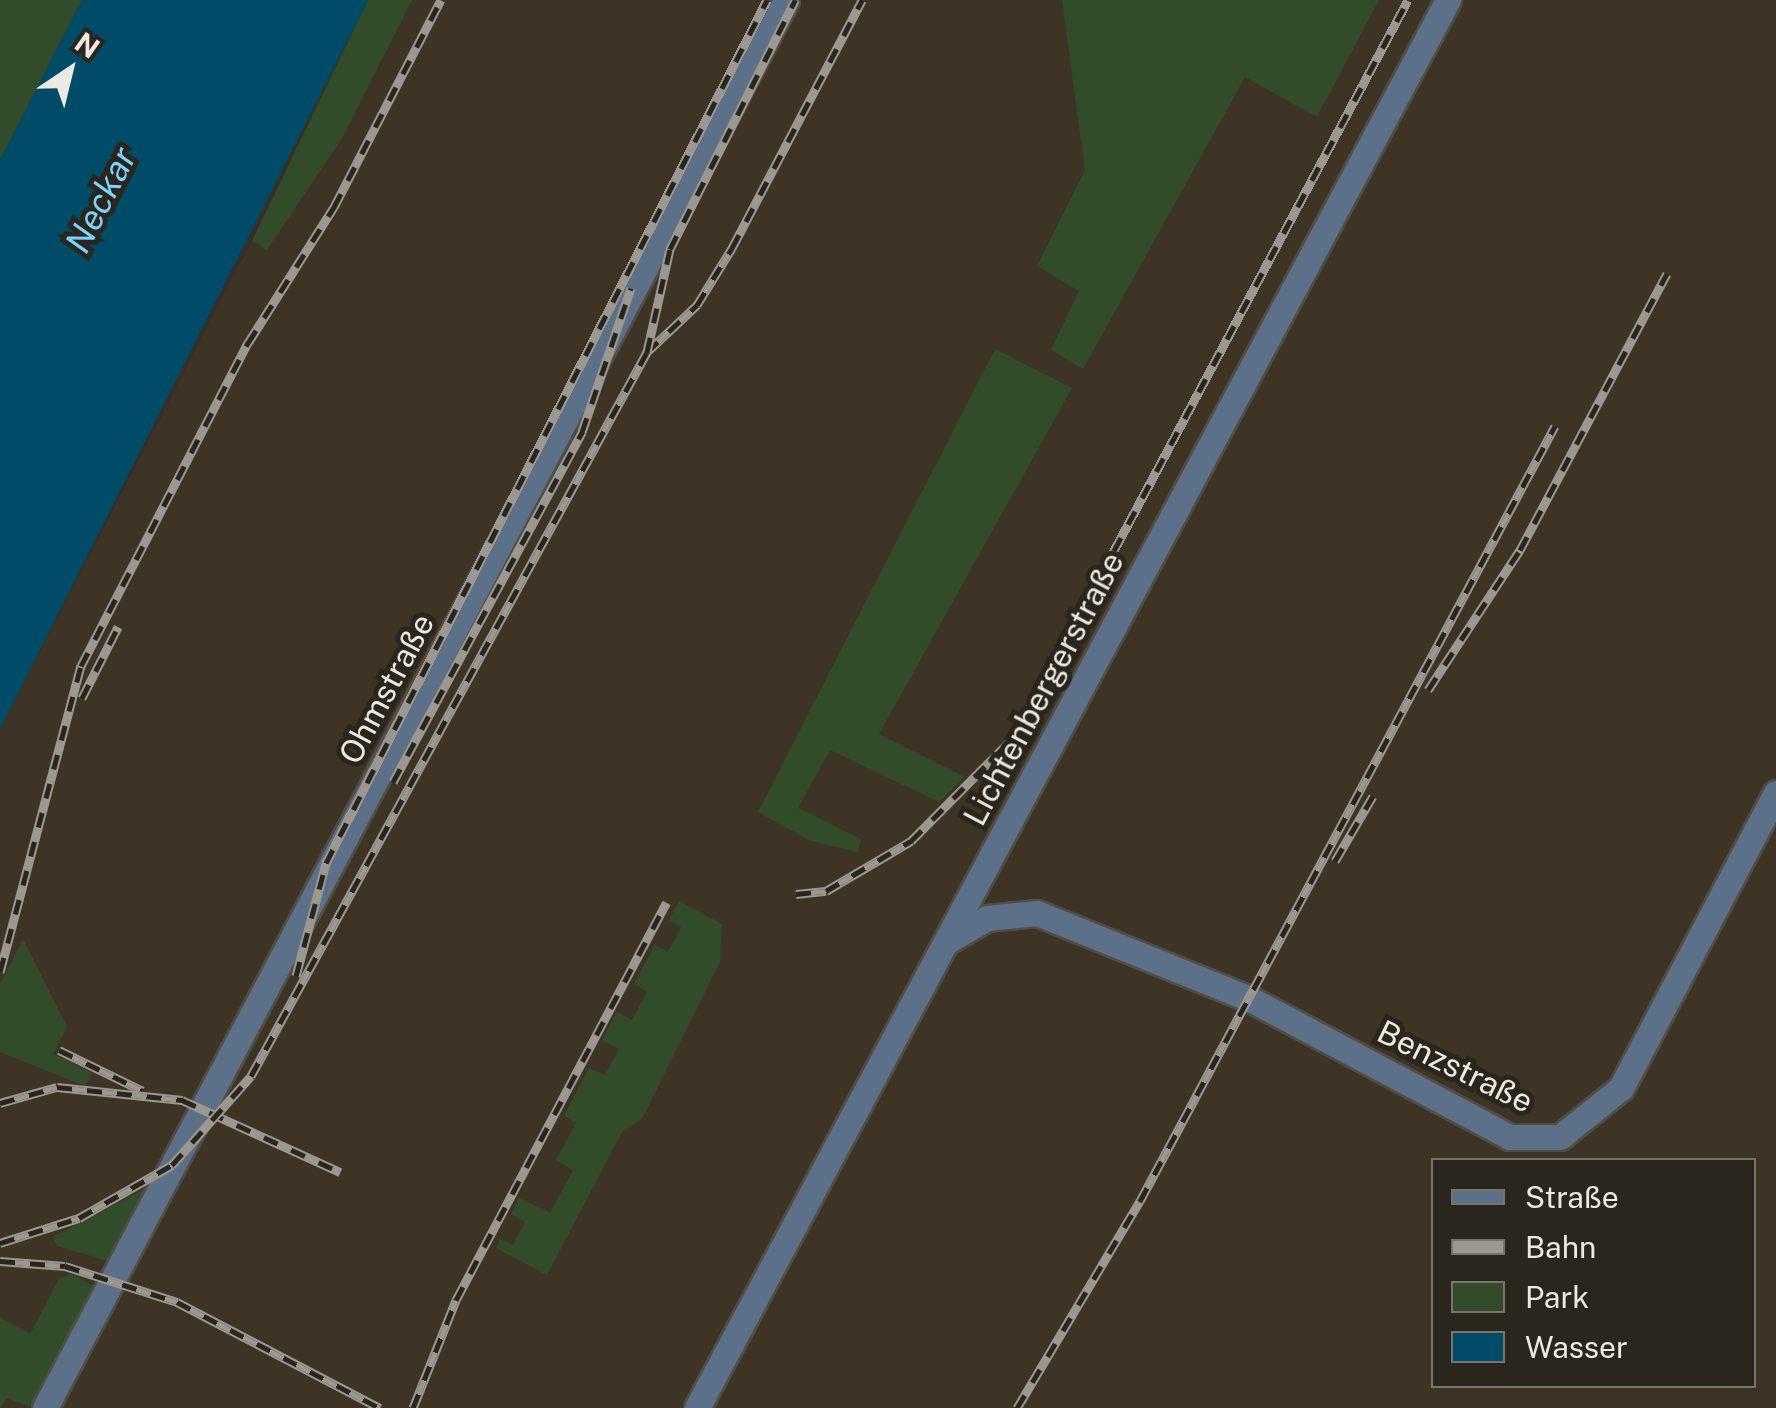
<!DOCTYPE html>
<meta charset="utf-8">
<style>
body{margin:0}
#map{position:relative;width:1776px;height:1408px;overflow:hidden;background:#352f27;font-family:"Public Sans",sans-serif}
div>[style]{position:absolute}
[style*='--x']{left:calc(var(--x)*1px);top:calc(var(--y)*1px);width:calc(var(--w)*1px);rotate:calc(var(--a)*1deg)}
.built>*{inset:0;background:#3d3425}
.green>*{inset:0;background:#324c2b}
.water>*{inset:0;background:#004b67}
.roads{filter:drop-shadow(2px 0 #524d45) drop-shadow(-2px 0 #524d45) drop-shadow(0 2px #524d45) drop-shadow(0 -2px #524d45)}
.minor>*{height:25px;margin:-12.5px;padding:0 12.5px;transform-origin:12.5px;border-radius:12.5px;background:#5d7089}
.rail>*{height:9px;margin-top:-4.5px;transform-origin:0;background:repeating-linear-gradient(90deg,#2b261d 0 15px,#9c9790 0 30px);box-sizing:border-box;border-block:2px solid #9c9790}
span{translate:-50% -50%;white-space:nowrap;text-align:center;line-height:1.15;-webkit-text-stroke:10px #2b261d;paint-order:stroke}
.street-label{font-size:32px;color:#ece8e2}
.water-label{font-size:35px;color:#7cd2fe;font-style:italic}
.legend{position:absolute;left:1431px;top:1158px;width:325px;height:230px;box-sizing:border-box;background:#2b261d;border:2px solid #78746c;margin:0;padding:12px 18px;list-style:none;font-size:30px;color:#ece8e2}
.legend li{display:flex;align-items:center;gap:20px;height:50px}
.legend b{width:50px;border:2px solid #78746c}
.north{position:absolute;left:20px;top:20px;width:100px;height:100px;-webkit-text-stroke:8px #2b261d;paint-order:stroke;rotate:35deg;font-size:28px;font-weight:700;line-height:40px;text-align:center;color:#ece8e2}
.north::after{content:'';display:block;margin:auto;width:35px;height:45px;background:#ece8e2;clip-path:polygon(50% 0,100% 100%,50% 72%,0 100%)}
</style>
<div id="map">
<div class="built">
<i style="clip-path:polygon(evenodd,411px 0,1776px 0,1776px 1408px,0 1408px,0 729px,252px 241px,267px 250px,411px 0,1434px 1160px,1754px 1160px,1754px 1386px,1434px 1386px,1434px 1160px)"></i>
</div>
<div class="green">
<i style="clip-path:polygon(0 0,82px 0,0 160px)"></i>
<i style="clip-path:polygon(368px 0,412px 0,344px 135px,267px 250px,252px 241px)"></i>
<i style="clip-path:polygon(1062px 0,1379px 0,1317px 117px,1245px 77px,1083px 369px,1051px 350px,1079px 291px,1037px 266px,1085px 170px)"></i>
<i style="clip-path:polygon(995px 349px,1072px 388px,879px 734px,965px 777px,939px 802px,830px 750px,798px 808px,861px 839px,858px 852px,811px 841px,758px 812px)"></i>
<i style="clip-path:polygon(679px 901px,722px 924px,720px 962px,642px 1119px,622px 1132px,547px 1275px,496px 1248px,500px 1239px,513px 1245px,525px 1222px,511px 1214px,519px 1198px,550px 1213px,573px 1170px,556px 1160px,576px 1123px,564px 1116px,589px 1068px,605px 1075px,619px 1049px,602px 1040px,617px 1012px,632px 1020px,647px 992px,634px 984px,655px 945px,668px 952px,681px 927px,669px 920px)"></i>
<i style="clip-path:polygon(23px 939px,67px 1027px,53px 1054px,92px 1073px,85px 1086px,0 1052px,0 984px)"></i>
<i style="clip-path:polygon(150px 1186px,108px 1261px,57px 1246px,53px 1237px)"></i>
<i style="clip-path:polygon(72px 1274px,97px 1288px,34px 1408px,7px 1398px,0 1408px,0 1317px,30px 1334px,59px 1279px)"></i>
</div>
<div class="water">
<i style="clip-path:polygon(82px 0,368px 0,0 729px,0 160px)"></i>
</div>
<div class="roads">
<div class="minor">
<i style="--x:946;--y:942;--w:48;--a:-30.3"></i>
<i style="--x:987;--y:918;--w:50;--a:-5.7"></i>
<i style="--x:1037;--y:913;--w:230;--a:22"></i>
<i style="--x:1250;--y:999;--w:293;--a:28"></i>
<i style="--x:1509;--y:1137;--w:51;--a:0"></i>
<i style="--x:1560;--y:1137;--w:78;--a:-38.8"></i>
<i style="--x:1621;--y:1088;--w:333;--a:-62.3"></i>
<i style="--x:45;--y:1408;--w:1591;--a:-62.24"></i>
<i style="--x:697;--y:1408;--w:1596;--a:-61.93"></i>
</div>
</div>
<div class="rail">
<i style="--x:647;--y:352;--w:69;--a:-43.2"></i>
<i style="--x:697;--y:305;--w:67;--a:-58.4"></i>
<i style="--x:732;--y:248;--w:280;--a:-62.3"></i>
<i style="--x:1428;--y:690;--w:168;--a:-56.7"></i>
<i style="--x:1520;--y:550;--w:313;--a:-62"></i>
<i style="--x:82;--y:698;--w:80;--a:-63.1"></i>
<i style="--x:393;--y:782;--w:398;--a:-61.6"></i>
<i style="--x:582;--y:432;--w:152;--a:-71.2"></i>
<i style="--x:1335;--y:861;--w:75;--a:-59.7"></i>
<i style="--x:796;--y:894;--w:30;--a:-6"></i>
<i style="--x:826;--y:891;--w:99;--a:-30.5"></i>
<i style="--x:911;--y:841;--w:148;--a:-45.3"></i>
<i style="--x:1015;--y:736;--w:834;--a:-61.9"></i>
<i style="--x:0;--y:972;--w:317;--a:-75.2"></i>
<i style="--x:81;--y:666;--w:364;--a:-62.7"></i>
<i style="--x:248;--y:343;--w:161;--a:-57.7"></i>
<i style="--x:334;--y:207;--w:233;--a:-62.7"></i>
<i style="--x:296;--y:976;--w:117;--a:-75.1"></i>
<i style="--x:326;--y:863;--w:969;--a:-62.93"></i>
<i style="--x:59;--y:1050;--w:93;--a:26"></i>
<i style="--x:0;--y:1103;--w:59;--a:-15.7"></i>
<i style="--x:57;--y:1087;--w:126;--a:5.9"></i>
<i style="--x:182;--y:1100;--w:174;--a:24.5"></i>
<i style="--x:0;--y:1243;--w:83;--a:-17.6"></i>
<i style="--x:79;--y:1218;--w:107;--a:-29.7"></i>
<i style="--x:172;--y:1165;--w:119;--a:-48.4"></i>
<i style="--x:251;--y:1076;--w:825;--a:-61.32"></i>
<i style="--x:647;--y:352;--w:106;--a:-77.4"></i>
<i style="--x:670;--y:249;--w:279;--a:-63.3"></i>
<i style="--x:0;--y:1261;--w:65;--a:4.4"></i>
<i style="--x:65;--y:1266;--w:118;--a:17.8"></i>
<i style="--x:177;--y:1302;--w:229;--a:27.6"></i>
<i style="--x:413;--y:1408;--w:116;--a:-68.3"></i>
<i style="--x:456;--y:1300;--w:450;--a:-62.1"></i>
<i style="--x:1017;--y:1408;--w:241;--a:-59.3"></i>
<i style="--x:1140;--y:1201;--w:879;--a:-61.83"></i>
</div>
<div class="street-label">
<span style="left:387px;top:689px;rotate:-62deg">Ohmstraße</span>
<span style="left:1044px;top:689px;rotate:-62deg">Lichtenbergerstraße</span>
<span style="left:1455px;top:1067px;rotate:26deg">Benzstraße</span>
</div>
<div class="water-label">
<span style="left:101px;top:200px;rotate:-63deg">Neckar</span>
</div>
<ul class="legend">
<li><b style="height:12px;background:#5d7089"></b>Straße</li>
<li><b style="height:12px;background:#9c9790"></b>Bahn</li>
<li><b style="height:28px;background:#324c2b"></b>Park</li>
<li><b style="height:28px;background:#004b67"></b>Wasser</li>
</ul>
<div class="north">N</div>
</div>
